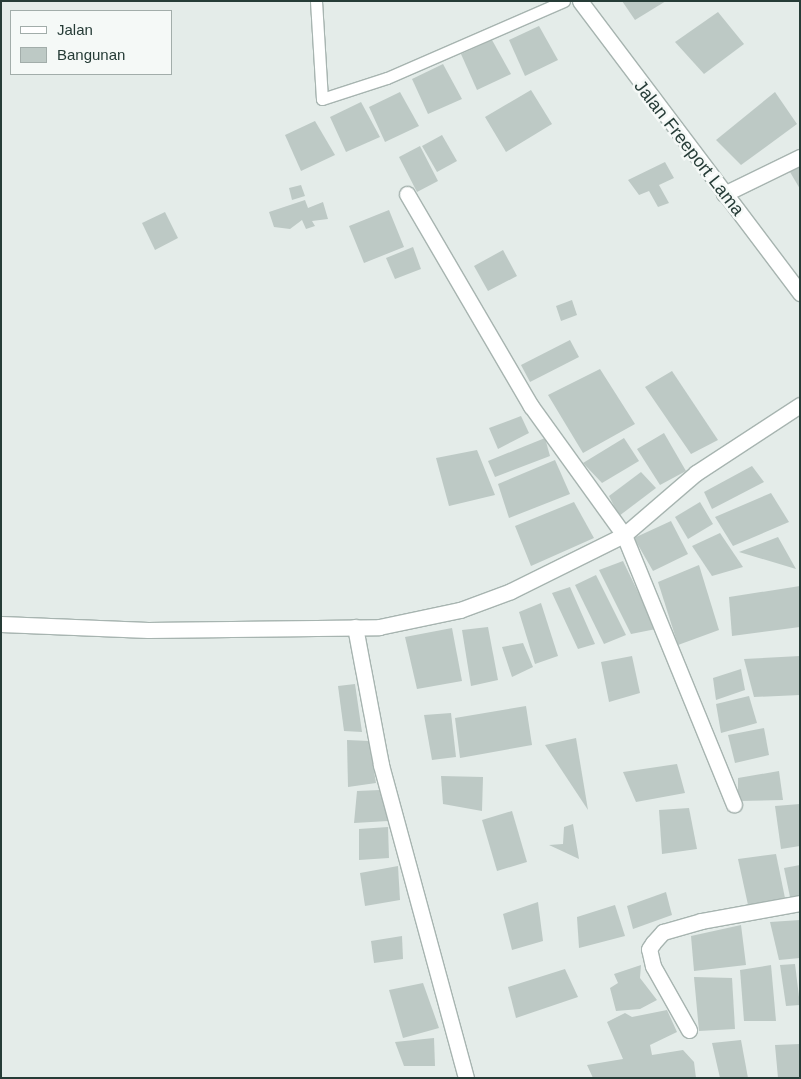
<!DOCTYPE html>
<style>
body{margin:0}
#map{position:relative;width:801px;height:1079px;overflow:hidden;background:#e4ece9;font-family:Arial,sans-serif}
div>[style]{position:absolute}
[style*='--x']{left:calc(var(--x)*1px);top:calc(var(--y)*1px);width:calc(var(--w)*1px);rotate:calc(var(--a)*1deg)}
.building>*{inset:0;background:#bdc9c5}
.roads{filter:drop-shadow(1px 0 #a7b4b0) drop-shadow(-1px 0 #a7b4b0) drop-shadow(0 1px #a7b4b0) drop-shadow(0 -1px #a7b4b0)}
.lane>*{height:11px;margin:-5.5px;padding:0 5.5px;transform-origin:5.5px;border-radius:5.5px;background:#fff}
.street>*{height:15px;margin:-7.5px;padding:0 7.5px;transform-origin:7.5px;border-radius:7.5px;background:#fff}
.secondary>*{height:15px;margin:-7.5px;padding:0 7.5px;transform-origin:7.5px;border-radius:7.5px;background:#fff}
span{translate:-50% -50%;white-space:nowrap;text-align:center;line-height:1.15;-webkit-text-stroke:5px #f5f9f7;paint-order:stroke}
.street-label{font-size:18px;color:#263c37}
.frame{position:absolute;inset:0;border:2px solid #263c37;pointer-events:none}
.legend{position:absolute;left:10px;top:10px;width:162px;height:65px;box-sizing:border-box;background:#f5f9f7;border:1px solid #a2adaa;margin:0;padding:6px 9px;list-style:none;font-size:15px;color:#263c37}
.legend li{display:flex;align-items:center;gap:10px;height:25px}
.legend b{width:25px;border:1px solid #a2adaa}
</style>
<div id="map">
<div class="building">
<i style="clip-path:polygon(622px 1px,666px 1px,635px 20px)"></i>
<i style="clip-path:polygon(718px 12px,744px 44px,704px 74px,675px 42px)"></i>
<i style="clip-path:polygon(539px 26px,558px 60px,525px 76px,509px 40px)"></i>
<i style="clip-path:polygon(492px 40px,511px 74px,477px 90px,461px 54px)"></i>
<i style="clip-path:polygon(443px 64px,462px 99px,428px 114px,412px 79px)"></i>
<i style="clip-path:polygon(531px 90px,552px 124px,506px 152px,485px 117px)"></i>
<i style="clip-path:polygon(400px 92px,419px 126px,385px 142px,369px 107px)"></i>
<i style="clip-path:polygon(775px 92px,797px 124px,741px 165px,716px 140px)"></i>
<i style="clip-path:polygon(361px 102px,380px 137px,346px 152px,330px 117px)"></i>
<i style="clip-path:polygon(315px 121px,335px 155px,301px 171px,285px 135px)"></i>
<i style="clip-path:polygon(442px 135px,457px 161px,437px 172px,422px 146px)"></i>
<i style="clip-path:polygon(420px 146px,438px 181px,417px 192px,399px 157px)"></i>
<i style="clip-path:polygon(665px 162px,674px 178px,659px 185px,669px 203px,658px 207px,649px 191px,639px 195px,628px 180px)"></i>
<i style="clip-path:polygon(800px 167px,800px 189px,790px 172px)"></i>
<i style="clip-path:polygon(301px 185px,305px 196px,292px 200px,289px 188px)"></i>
<i style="clip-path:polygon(305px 200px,308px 208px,323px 202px,328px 219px,312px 221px,315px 226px,306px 229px,302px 220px,290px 229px,274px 227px,269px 212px)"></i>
<i style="clip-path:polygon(389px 210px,404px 247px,364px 263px,349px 226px)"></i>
<i style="clip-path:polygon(165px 212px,178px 238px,155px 250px,142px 223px)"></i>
<i style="clip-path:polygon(413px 247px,421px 269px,395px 279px,386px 258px)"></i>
<i style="clip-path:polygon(503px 250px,517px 276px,488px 291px,474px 266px)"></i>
<i style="clip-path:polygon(572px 300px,577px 315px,561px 321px,556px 306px)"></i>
<i style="clip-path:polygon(570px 340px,579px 357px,530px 382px,521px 365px)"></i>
<i style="clip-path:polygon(600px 369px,635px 424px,583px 453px,548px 395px)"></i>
<i style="clip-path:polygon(672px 371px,718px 440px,691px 454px,645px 387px)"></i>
<i style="clip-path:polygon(521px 416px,529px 433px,498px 449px,489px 428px)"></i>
<i style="clip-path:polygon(664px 433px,686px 471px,660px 485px,637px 449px)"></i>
<i style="clip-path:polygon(545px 438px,550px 456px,495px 477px,488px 461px)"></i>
<i style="clip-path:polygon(624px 438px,639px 461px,602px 483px,583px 463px)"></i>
<i style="clip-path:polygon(477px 450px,495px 495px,449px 506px,436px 458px)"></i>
<i style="clip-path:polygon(555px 460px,570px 494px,509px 518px,498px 484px)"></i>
<i style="clip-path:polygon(752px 466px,764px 482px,712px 509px,704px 492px)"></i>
<i style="clip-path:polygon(641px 472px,656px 488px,619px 516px,609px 496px)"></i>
<i style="clip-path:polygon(771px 493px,789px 522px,733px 546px,715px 517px)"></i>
<i style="clip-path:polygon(574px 502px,594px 538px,531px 566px,515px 526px)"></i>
<i style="clip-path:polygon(700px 502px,713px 524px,688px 539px,675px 517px)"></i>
<i style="clip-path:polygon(671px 521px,688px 554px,653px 571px,634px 538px)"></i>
<i style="clip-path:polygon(720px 533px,743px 567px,712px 576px,692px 546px)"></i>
<i style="clip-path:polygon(778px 537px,796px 569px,739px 552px)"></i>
<i style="clip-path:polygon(623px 561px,656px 629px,631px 634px,599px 570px)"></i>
<i style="clip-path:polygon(699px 565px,719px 630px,678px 645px,658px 582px)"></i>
<i style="clip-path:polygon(596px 575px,626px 635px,604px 644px,575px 585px)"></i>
<i style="clip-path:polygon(800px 586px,800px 627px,732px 636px,729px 597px)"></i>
<i style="clip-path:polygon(570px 587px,595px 644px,578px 649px,552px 593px)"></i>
<i style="clip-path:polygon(541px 603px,558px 656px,535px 664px,519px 612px)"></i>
<i style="clip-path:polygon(488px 627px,498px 680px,471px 686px,462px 630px)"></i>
<i style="clip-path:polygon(452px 628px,462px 681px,417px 689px,405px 637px)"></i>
<i style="clip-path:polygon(523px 643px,533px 667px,512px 677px,502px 647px)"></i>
<i style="clip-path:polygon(632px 656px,640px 693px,609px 702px,601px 662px)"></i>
<i style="clip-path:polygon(800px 656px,800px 695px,754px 697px,744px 659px)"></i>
<i style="clip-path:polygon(741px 669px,745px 690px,716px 700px,713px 678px)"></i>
<i style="clip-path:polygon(355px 684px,362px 732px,344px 731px,338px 686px)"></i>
<i style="clip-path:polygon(749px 696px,757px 723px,721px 733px,716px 704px)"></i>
<i style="clip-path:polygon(526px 706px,532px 745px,460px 758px,455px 718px)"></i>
<i style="clip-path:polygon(451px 713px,456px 757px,432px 760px,424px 715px)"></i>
<i style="clip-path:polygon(764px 728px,769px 755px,735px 763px,728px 735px)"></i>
<i style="clip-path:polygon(576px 738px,588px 810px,545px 745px)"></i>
<i style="clip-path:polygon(347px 740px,369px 741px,376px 783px,348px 787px)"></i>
<i style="clip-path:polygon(677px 764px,685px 793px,636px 802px,623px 772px)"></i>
<i style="clip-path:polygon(779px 771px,783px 800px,738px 801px,738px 778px)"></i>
<i style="clip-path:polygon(441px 776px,483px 777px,482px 811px,443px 804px)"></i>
<i style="clip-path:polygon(380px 790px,388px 821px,354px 823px,357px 791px)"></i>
<i style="clip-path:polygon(800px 804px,800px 846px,781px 849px,775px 806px)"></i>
<i style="clip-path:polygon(689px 808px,697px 849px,662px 854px,659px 810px)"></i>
<i style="clip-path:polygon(512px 811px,527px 862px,497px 871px,482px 820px)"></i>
<i style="clip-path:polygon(573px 824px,579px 859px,549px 845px,563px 844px,564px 827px)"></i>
<i style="clip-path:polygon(388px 827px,389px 858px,359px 860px,359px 829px)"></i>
<i style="clip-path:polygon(776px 854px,785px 898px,748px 905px,738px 859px)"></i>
<i style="clip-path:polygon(800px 865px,800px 895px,790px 897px,784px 868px)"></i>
<i style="clip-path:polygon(398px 866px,400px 900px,365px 906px,360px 873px)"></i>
<i style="clip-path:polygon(666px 892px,672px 915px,633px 929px,627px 906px)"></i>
<i style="clip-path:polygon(538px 902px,543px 941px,512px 950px,503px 914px)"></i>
<i style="clip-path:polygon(615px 905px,625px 936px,579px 948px,577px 917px)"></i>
<i style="clip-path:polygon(800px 920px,800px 958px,779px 960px,770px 922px)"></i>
<i style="clip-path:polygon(741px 925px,746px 965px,694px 971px,691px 936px)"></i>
<i style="clip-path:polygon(402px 936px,403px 959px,374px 963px,371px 941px)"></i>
<i style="clip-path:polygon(795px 964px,800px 1005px,786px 1006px,780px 965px)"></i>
<i style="clip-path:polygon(641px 965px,640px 978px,657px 1000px,640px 1009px,616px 1011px,610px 988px,618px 983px,614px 974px)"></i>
<i style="clip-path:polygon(771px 965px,776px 1021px,744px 1021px,740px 970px)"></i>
<i style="clip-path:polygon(565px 969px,578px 997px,516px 1018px,508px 987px)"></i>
<i style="clip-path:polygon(694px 977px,732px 978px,735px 1029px,699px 1031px)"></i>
<i style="clip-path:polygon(423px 983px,439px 1028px,403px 1038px,389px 990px)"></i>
<i style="clip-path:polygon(667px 1010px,677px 1032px,650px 1045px,652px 1055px,683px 1050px,694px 1062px,696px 1078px,593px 1078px,587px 1065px,623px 1059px,607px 1022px,625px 1013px,632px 1017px)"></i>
<i style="clip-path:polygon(434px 1038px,435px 1066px,404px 1066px,395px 1042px)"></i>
<i style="clip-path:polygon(741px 1040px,748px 1078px,720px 1078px,712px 1043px)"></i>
<i style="clip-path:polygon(800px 1044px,800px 1078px,778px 1078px,775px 1045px)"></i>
</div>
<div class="roads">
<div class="lane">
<i style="--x:316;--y:1;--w:98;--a:86.5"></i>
<i style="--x:322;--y:99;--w:68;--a:-17.9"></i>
<i style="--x:387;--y:78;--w:193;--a:-23.5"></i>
</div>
<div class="street">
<i style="--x:407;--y:194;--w:246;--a:59.7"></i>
<i style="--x:531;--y:406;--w:159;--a:54.2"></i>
<i style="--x:624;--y:535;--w:291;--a:67.8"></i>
<i style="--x:724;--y:194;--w:85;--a:-26"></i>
<i style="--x:1;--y:624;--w:147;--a:2.3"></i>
<i style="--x:148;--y:630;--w:231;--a:-0.7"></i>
<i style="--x:379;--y:627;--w:83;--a:-11.9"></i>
<i style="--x:460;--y:610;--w:54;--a:-20.4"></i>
<i style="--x:511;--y:591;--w:126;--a:-26.4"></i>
<i style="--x:624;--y:535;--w:95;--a:-40.7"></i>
<i style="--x:696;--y:473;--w:124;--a:-33.2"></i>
<i style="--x:355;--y:627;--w:140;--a:79.3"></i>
<i style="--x:381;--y:765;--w:324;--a:74.8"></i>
<i style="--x:689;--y:1030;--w:73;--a:-119.4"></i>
<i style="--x:653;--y:966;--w:17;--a:-103"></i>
<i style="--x:649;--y:949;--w:7;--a:-56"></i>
<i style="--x:653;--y:943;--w:15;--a:-48"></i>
<i style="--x:663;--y:932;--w:40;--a:-16"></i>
<i style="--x:701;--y:921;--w:101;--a:-10.3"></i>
</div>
<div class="secondary">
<i style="--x:580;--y:1;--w:366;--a:53"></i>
</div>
</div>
<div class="street-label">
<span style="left:689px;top:148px;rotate:52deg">Jalan Freeport Lama</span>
</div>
<div class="frame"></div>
<ul class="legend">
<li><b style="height:6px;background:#fff"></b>Jalan</li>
<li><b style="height:14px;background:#bdc9c5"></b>Bangunan</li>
</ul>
</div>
